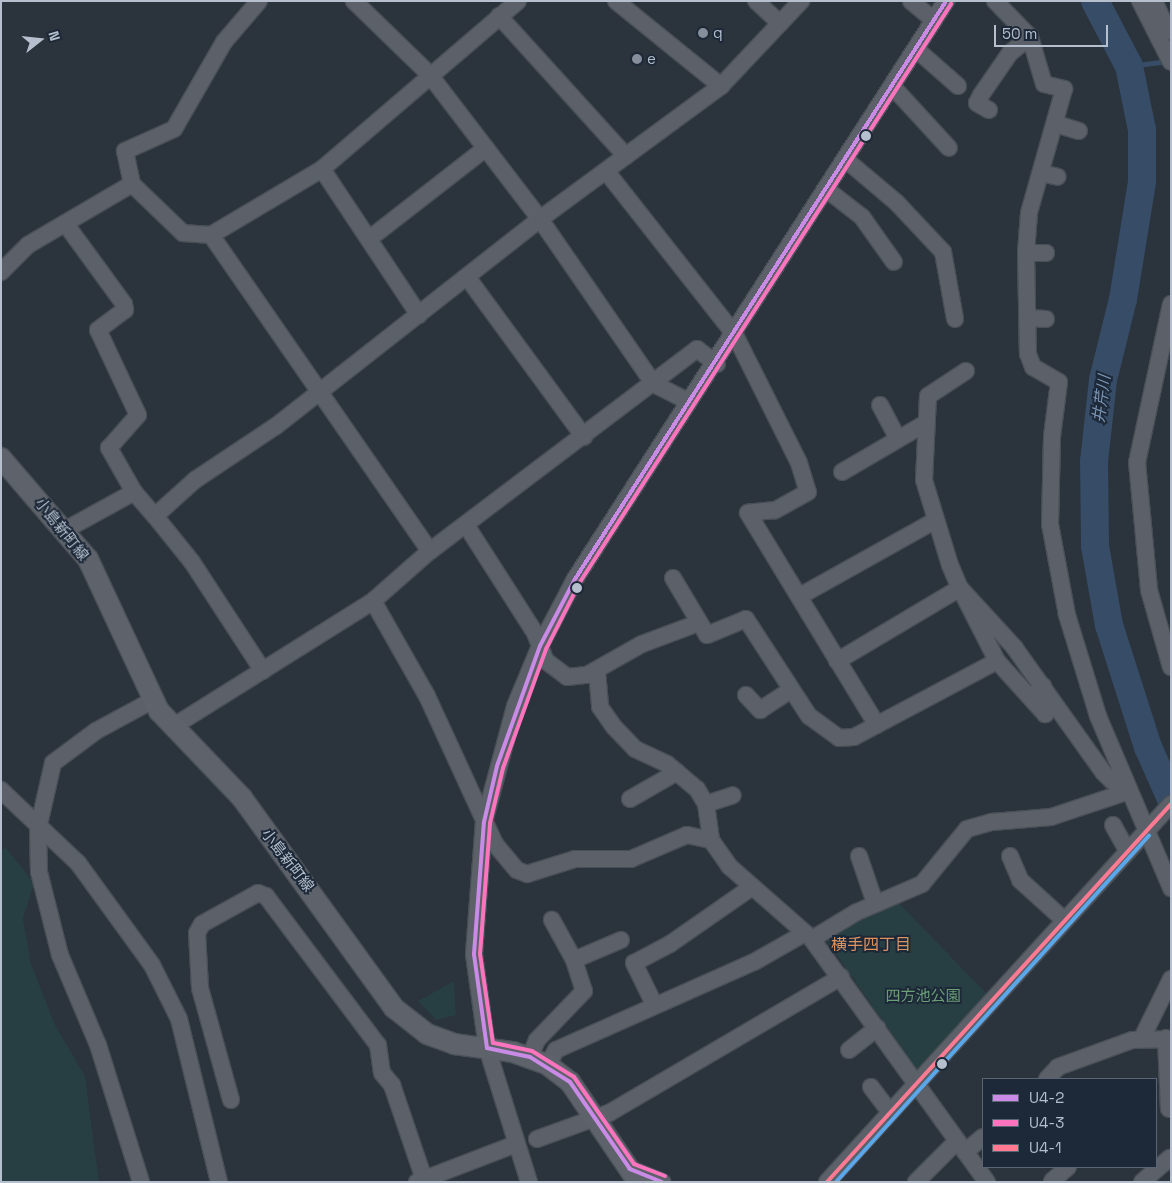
<!DOCTYPE html>
<meta charset="utf-8">
<style>
body{margin:0}
#map{position:relative;width:1172px;height:1183px;overflow:hidden;background:#2b333c;font-family:"Space Grotesk","Noto Sans JP",sans-serif}
div>[style]{position:absolute}
[style*='--x']{left:calc(var(--x)*1px);top:calc(var(--y)*1px);width:calc(var(--w)*1px);rotate:calc(var(--a)*1deg)}
.green>*{inset:0;background:#273f43}
.stream>*{height:4.5px;margin:-2.25px;padding:0 2.25px;transform-origin:2.25px;border-radius:2.25px;background:#364c67}
.river>*{height:28px;margin:-14px;padding:0 14px;transform-origin:14px;border-radius:14px;background:#364c67}
.roads{filter:drop-shadow(1px 0 #494f56) drop-shadow(-1px 0 #494f56) drop-shadow(0 1px #494f56) drop-shadow(0 -1px #494f56)}
.minor>*{height:16px;margin:-8px;padding:0 8px;transform-origin:8px;border-radius:8px;background:#5c6169}
.major>*{height:20px;margin:-10px;padding:0 10px;transform-origin:10px;border-radius:10px;background:#5e636b}
.bus-1>*{height:4px;margin:-2px;padding:0 2px;transform-origin:2px;border-radius:2px;background:#ca8be6}
.bus-2>*{height:4px;margin:-2px;padding:0 2px;transform-origin:2px;border-radius:2px;background:#fc73be}
.bus-3>*{height:4px;margin:-2px;padding:0 2px;transform-origin:2px;border-radius:2px;background:#fe7a93}
.bus-4>*{height:4px;margin:-2px;padding:0 2px;transform-origin:2px;border-radius:2px;background:#5aa8eb}
.dots>*{width:14px;height:14px;translate:-50% -50%;box-sizing:border-box;border:2px solid #1d2938;border-radius:50%}
span{translate:-50% -50%;white-space:nowrap;text-align:center;line-height:1.15;-webkit-text-stroke:4px #1d2938;paint-order:stroke}
.poi-label{font-size:15px;color:#b5bfcd}
.left{translate:0 -50%;text-align:left}
.street-label{font-size:15px;color:#b5bfcd}
.park-label{font-size:15px;color:#6b9f75}
.water-label{font-size:16px;color:#7b96b6;font-style:italic}
.neighbourhood-label{font-size:16px;color:#de935f}
.frame{position:absolute;inset:0;border:2px solid #b5bfcd;pointer-events:none}
.legend{position:absolute;left:982px;top:1078px;width:175px;height:90px;box-sizing:border-box;background:#1d2938;border:1px solid #5a6574;margin:0;padding:6px 9px;list-style:none;font-size:15px;color:#b5bfcd}
.legend li{display:flex;align-items:center;gap:10px;height:25px}
.legend b{width:25px;border:1px solid #5a6574}
.north{position:absolute;left:15px;top:15px;width:50px;height:50px;-webkit-text-stroke:4px #1d2938;paint-order:stroke;rotate:74deg;font-size:14px;font-weight:700;line-height:20px;text-align:center;color:#b5bfcd}
.north::after{content:'';display:block;margin:auto;width:18px;height:22px;background:#b5bfcd;clip-path:polygon(50% 0,100% 100%,50% 72%,0 100%)}
.scale{position:absolute;left:994px;top:25px;width:114px;height:22px;box-sizing:border-box;border:2px solid #b5bfcd;border-top:0;padding-left:6px;font-size:15px;line-height:18px;white-space:nowrap;color:#b5bfcd;-webkit-text-stroke:4px #1d2938;paint-order:stroke}
</style>
<div id="map">
<div class="green">
<i style="clip-path:polygon(6px 848px,34px 883px,23px 919px,31px 964px,55px 1025px,85px 1076px,99px 1182px,1px 1182px,1px 850px)"></i>
<i style="clip-path:polygon(898px 902px,988px 995px,917px 1070px,825px 938px)"></i>
<i style="clip-path:polygon(454px 981px,456px 1015px,436px 1020px,418px 1001px)"></i>
</div>
<div class="stream">
<i style="--x:1129;--y:66;--w:38;--a:-7"></i>
</div>
<div class="river">
<i style="--x:1095;--y:1;--w:73;--a:62.4"></i>
<i style="--x:1129;--y:66;--w:65;--a:78.5"></i>
<i style="--x:1142;--y:130;--w:52;--a:90"></i>
<i style="--x:1142;--y:182;--w:119;--a:99.2"></i>
<i style="--x:1123;--y:299;--w:83;--a:103.9"></i>
<i style="--x:1103;--y:380;--w:81;--a:96.3"></i>
<i style="--x:1094;--y:461;--w:85;--a:89.3"></i>
<i style="--x:1095;--y:546;--w:80;--a:80"></i>
<i style="--x:1109;--y:625;--w:128;--a:72.3"></i>
<i style="--x:1148;--y:747;--w:57;--a:66.1"></i>
</div>
<div class="roads">
<div class="minor">
<i style="--x:259;--y:1;--w:54;--a:130.5"></i>
<i style="--x:224;--y:42;--w:100;--a:119.9"></i>
<i style="--x:174;--y:129;--w:54;--a:155.8"></i>
<i style="--x:125;--y:151;--w:34;--a:78"></i>
<i style="--x:132;--y:184;--w:71;--a:43.9"></i>
<i style="--x:183;--y:233;--w:28;--a:4"></i>
<i style="--x:211;--y:235;--w:384;--a:55.3"></i>
<i style="--x:354;--y:1;--w:105;--a:44.2"></i>
<i style="--x:429;--y:74;--w:183;--a:52.6"></i>
<i style="--x:540;--y:219;--w:201;--a:55.4"></i>
<i style="--x:654;--y:384;--w:39;--a:27"></i>
<i style="--x:616;--y:1;--w:135;--a:39"></i>
<i style="--x:756;--y:1;--w:33;--a:43"></i>
<i style="--x:911;--y:1;--w:30;--a:40"></i>
<i style="--x:995;--y:1;--w:50;--a:45.8"></i>
<i style="--x:1030;--y:37;--w:49;--a:73.4"></i>
<i style="--x:1044;--y:84;--w:21;--a:14"></i>
<i style="--x:1064;--y:89;--w:129;--a:105.8"></i>
<i style="--x:1029;--y:213;--w:40;--a:94.3"></i>
<i style="--x:1026;--y:253;--w:101;--a:88.9"></i>
<i style="--x:1028;--y:354;--w:14;--a:69"></i>
<i style="--x:1033;--y:367;--w:30;--a:30"></i>
<i style="--x:1059;--y:382;--w:55;--a:97.3"></i>
<i style="--x:1052;--y:437;--w:87;--a:91.3"></i>
<i style="--x:1050;--y:524;--w:93;--a:79.4"></i>
<i style="--x:1067;--y:615;--w:106;--a:72.9"></i>
<i style="--x:1098;--y:716;--w:187;--a:67"></i>
<i style="--x:1140;--y:1;--w:68;--a:63.1"></i>
<i style="--x:1154;--y:1;--w:33;--a:65"></i>
<i style="--x:499;--y:16;--w:189;--a:47.8"></i>
<i style="--x:916;--y:49;--w:56;--a:41.4"></i>
<i style="--x:892;--y:86;--w:84;--a:47.4"></i>
<i style="--x:989;--y:110;--w:14;--a:-150"></i>
<i style="--x:977;--y:103;--w:9;--a:-63"></i>
<i style="--x:981;--y:95;--w:51;--a:-55.4"></i>
<i style="--x:1010;--y:53;--w:26;--a:-39"></i>
<i style="--x:1056;--y:124;--w:24;--a:17"></i>
<i style="--x:845;--y:159;--w:68;--a:40.2"></i>
<i style="--x:897;--y:203;--w:67;--a:46.8"></i>
<i style="--x:943;--y:252;--w:68;--a:79.8"></i>
<i style="--x:606;--y:171;--w:209;--a:51.8"></i>
<i style="--x:735;--y:335;--w:143;--a:63.4"></i>
<i style="--x:799;--y:463;--w:30;--a:73"></i>
<i style="--x:808;--y:492;--w:38;--a:151"></i>
<i style="--x:775;--y:510;--w:27;--a:174"></i>
<i style="--x:748;--y:513;--w:248;--a:58.7"></i>
<i style="--x:1041;--y:173;--w:17;--a:13"></i>
<i style="--x:826;--y:189;--w:46;--a:37.9"></i>
<i style="--x:862;--y:217;--w:55;--a:54.6"></i>
<i style="--x:211;--y:235;--w:129;--a:-30.7"></i>
<i style="--x:369;--y:239;--w:148;--a:-37.9"></i>
<i style="--x:1026;--y:253;--w:20;--a:0"></i>
<i style="--x:1;--y:272;--w:38;--a:-45"></i>
<i style="--x:28;--y:245;--w:121;--a:-30.4"></i>
<i style="--x:467;--y:277;--w:198;--a:53.8"></i>
<i style="--x:1171;--y:304;--w:162;--a:102.1"></i>
<i style="--x:1137;--y:462;--w:129;--a:84.6"></i>
<i style="--x:1149;--y:590;--w:80;--a:74.1"></i>
<i style="--x:419;--y:315;--w:175;--a:-123.6"></i>
<i style="--x:322;--y:169;--w:258;--a:-40.6"></i>
<i style="--x:1027;--y:318;--w:19;--a:3"></i>
<i style="--x:966;--y:371;--w:45;--a:146.7"></i>
<i style="--x:928;--y:396;--w:84;--a:92.7"></i>
<i style="--x:924;--y:480;--w:89;--a:73"></i>
<i style="--x:950;--y:565;--w:25;--a:67"></i>
<i style="--x:960;--y:588;--w:80;--a:47.5"></i>
<i style="--x:1014;--y:647;--w:153;--a:54.5"></i>
<i style="--x:1103;--y:772;--w:13;--a:45"></i>
<i style="--x:1112;--y:781;--w:14;--a:4"></i>
<i style="--x:880;--y:405;--w:38;--a:62"></i>
<i style="--x:842;--y:472;--w:97;--a:-30.3"></i>
<i style="--x:134;--y:492;--w:32;--a:49"></i>
<i style="--x:155;--y:516;--w:54;--a:-42"></i>
<i style="--x:195;--y:480;--w:97;--a:-33.7"></i>
<i style="--x:276;--y:426;--w:335;--a:-38.1"></i>
<i style="--x:540;--y:219;--w:225;--a:-36.3"></i>
<i style="--x:721;--y:86;--w:117;--a:-46.7"></i>
<i style="--x:155;--y:516;--w:59;--a:51.2"></i>
<i style="--x:192;--y:562;--w:130;--a:56.9"></i>
<i style="--x:466;--y:525;--w:128;--a:57.4"></i>
<i style="--x:535;--y:633;--w:30;--a:69"></i>
<i style="--x:546;--y:661;--w:26;--a:37"></i>
<i style="--x:567;--y:677;--w:20;--a:-6"></i>
<i style="--x:587;--y:675;--w:63;--a:-29.4"></i>
<i style="--x:642;--y:644;--w:60;--a:-20.6"></i>
<i style="--x:65;--y:530;--w:79;--a:-28.8"></i>
<i style="--x:134;--y:492;--w:51;--a:-119.6"></i>
<i style="--x:109;--y:448;--w:44;--a:-48.7"></i>
<i style="--x:138;--y:415;--w:94;--a:-115.2"></i>
<i style="--x:98;--y:330;--w:34;--a:-37"></i>
<i style="--x:125;--y:310;--w:6;--a:-99"></i>
<i style="--x:124;--y:304;--w:100;--a:-126.1"></i>
<i style="--x:673;--y:578;--w:66;--a:59.2"></i>
<i style="--x:707;--y:635;--w:42;--a:-22.3"></i>
<i style="--x:746;--y:619;--w:116;--a:57"></i>
<i style="--x:809;--y:716;--w:37;--a:36"></i>
<i style="--x:839;--y:738;--w:15;--a:-4"></i>
<i style="--x:854;--y:737;--w:162;--a:-28"></i>
<i style="--x:997;--y:661;--w:82;--a:-116.9"></i>
<i style="--x:960;--y:588;--w:143;--a:149.3"></i>
<i style="--x:800;--y:596;--w:154;--a:-29.2"></i>
<i style="--x:373;--y:601;--w:109;--a:60.4"></i>
<i style="--x:427;--y:696;--w:163;--a:65.3"></i>
<i style="--x:495;--y:844;--w:34;--a:50"></i>
<i style="--x:517;--y:870;--w:11;--a:22"></i>
<i style="--x:527;--y:874;--w:50;--a:-17.4"></i>
<i style="--x:575;--y:859;--w:56;--a:0"></i>
<i style="--x:631;--y:859;--w:61;--a:-23.2"></i>
<i style="--x:687;--y:835;--w:25;--a:12"></i>
<i style="--x:997;--y:661;--w:72;--a:47.8"></i>
<i style="--x:1045;--y:714;--w:23;--a:-113"></i>
<i style="--x:1036;--y:693;--w:10;--a:-45"></i>
<i style="--x:597;--y:671;--w:36;--a:85"></i>
<i style="--x:600;--y:707;--w:24;--a:55"></i>
<i style="--x:614;--y:727;--w:30;--a:46"></i>
<i style="--x:635;--y:749;--w:35;--a:25"></i>
<i style="--x:667;--y:764;--w:39;--a:40"></i>
<i style="--x:697;--y:789;--w:17;--a:59"></i>
<i style="--x:706;--y:804;--w:36;--a:82"></i>
<i style="--x:711;--y:840;--w:32;--a:55"></i>
<i style="--x:729;--y:866;--w:111;--a:41.3"></i>
<i style="--x:746;--y:695;--w:21;--a:47"></i>
<i style="--x:760;--y:710;--w:37;--a:-33"></i>
<i style="--x:174;--y:726;--w:235;--a:-32.1"></i>
<i style="--x:373;--y:601;--w:76;--a:-41.3"></i>
<i style="--x:430;--y:551;--w:335;--a:-37.1"></i>
<i style="--x:697;--y:349;--w:25;--a:37"></i>
<i style="--x:1;--y:790;--w:106;--a:43.5"></i>
<i style="--x:78;--y:863;--w:126;--a:54"></i>
<i style="--x:152;--y:965;--w:60;--a:63.4"></i>
<i style="--x:179;--y:1019;--w:168;--a:76.2"></i>
<i style="--x:630;--y:799;--w:54;--a:-29.9"></i>
<i style="--x:706;--y:804;--w:28;--a:-18"></i>
<i style="--x:1113;--y:825;--w:29;--a:61"></i>
<i style="--x:859;--y:856;--w:50;--a:71.2"></i>
<i style="--x:1010;--y:856;--w:26;--a:67"></i>
<i style="--x:1020;--y:880;--w:59;--a:42.3"></i>
<i style="--x:574;--y:960;--w:51;--a:-23.1"></i>
<i style="--x:654;--y:1004;--w:46;--a:-116"></i>
<i style="--x:634;--y:963;--w:41;--a:-27.8"></i>
<i style="--x:670;--y:944;--w:100;--a:-34.8"></i>
<i style="--x:1142;--y:1038;--w:66;--a:-63.8"></i>
<i style="--x:1166;--y:1038;--w:71;--a:87.6"></i>
<i style="--x:849;--y:1050;--w:36;--a:-38"></i>
<i style="--x:530;--y:1057;--w:18;--a:-68"></i>
<i style="--x:537;--y:1040;--w:68;--a:-46.2"></i>
<i style="--x:584;--y:991;--w:33;--a:-108"></i>
<i style="--x:574;--y:960;--w:46;--a:-118.8"></i>
<i style="--x:548;--y:1065;--w:17;--a:-62"></i>
<i style="--x:556;--y:1050;--w:217;--a:-24"></i>
<i style="--x:754;--y:962;--w:59;--a:-29.6"></i>
<i style="--x:1047;--y:1079;--w:16;--a:-47"></i>
<i style="--x:1058;--y:1067;--w:79;--a:-20"></i>
<i style="--x:1132;--y:1040;--w:39;--a:-1"></i>
<i style="--x:871;--y:1087;--w:31;--a:53"></i>
<i style="--x:231;--y:1100;--w:116;--a:-105.5"></i>
<i style="--x:200;--y:988;--w:55;--a:-93.1"></i>
<i style="--x:197;--y:933;--w:10;--a:-61"></i>
<i style="--x:202;--y:924;--w:64;--a:-29"></i>
<i style="--x:258;--y:893;--w:9;--a:21"></i>
<i style="--x:266;--y:896;--w:186;--a:53.1"></i>
<i style="--x:378;--y:1045;--w:28;--a:82"></i>
<i style="--x:382;--y:1073;--w:16;--a:50"></i>
<i style="--x:392;--y:1085;--w:102;--a:71.2"></i>
<i style="--x:537;--y:1139;--w:77;--a:-19.9"></i>
<i style="--x:609;--y:1113;--w:269;--a:-30.4"></i>
<i style="--x:965;--y:1152;--w:23;--a:-40"></i>
<i style="--x:630;--y:1169;--w:35;--a:22"></i>
<i style="--x:1052;--y:1181;--w:21;--a:-41"></i>
<i style="--x:141;--y:1182;--w:144;--a:-107.4"></i>
<i style="--x:98;--y:1045;--w:98;--a:-112.9"></i>
<i style="--x:60;--y:955;--w:86;--a:-104.2"></i>
<i style="--x:39;--y:872;--w:43;--a:-91.3"></i>
<i style="--x:38;--y:829;--w:68;--a:-77.2"></i>
<i style="--x:53;--y:763;--w:54;--a:-36.7"></i>
<i style="--x:96;--y:731;--w:65;--a:-28.5"></i>
<i style="--x:417;--y:1182;--w:106;--a:-21"></i>
<i style="--x:529;--y:1182;--w:140;--a:-107.4"></i>
<i style="--x:487;--y:1048;--w:95;--a:-97.9"></i>
<i style="--x:474;--y:954;--w:132;--a:-85.7"></i>
<i style="--x:484;--y:822;--w:120;--a:-75"></i>
<i style="--x:515;--y:706;--w:65;--a:-67.4"></i>
<i style="--x:540;--y:646;--w:76;--a:-62.4"></i>
<i style="--x:575;--y:579;--w:687;--a:-57.3"></i>
<i style="--x:827;--y:1182;--w:511;--a:-47.7"></i>
<i style="--x:916;--y:1182;--w:58;--a:-45"></i>
<i style="--x:987;--y:1182;--w:299;--a:-125.8"></i>
<i style="--x:812;--y:939;--w:52;--a:-31"></i>
<i style="--x:857;--y:912;--w:71;--a:-23.3"></i>
<i style="--x:922;--y:884;--w:71;--a:-50.7"></i>
<i style="--x:967;--y:829;--w:26;--a:-16"></i>
<i style="--x:992;--y:822;--w:59;--a:-4.8"></i>
<i style="--x:1051;--y:817;--w:82;--a:-18.4"></i>
<i style="--x:1142;--y:1182;--w:37;--a:-41"></i>
</div>
<div class="major">
<i style="--x:1;--y:458;--w:133;--a:49.3"></i>
<i style="--x:88;--y:559;--w:168;--a:65"></i>
<i style="--x:159;--y:711;--w:120;--a:46.3"></i>
<i style="--x:242;--y:798;--w:259;--a:54.1"></i>
<i style="--x:394;--y:1008;--w:42;--a:38.2"></i>
<i style="--x:427;--y:1034;--w:29;--a:20"></i>
<i style="--x:454;--y:1044;--w:60;--a:7.7"></i>
<i style="--x:513;--y:1052;--w:37;--a:20"></i>
<i style="--x:548;--y:1065;--w:28;--a:38"></i>
<i style="--x:570;--y:1082;--w:121;--a:55.8"></i>
</div>
</div>
<div class="bus-1">
<i style="--x:662;--y:1182;--w:35;--a:-158"></i>
<i style="--x:630;--y:1169;--w:106;--a:-124.6"></i>
<i style="--x:570;--y:1082;--w:47;--a:-148"></i>
<i style="--x:530;--y:1057;--w:44;--a:-168.2"></i>
<i style="--x:487;--y:1048;--w:95;--a:-97.9"></i>
<i style="--x:474;--y:954;--w:132;--a:-85.7"></i>
<i style="--x:484;--y:822;--w:57;--a:-76.9"></i>
<i style="--x:497;--y:766;--w:127;--a:-70.3"></i>
<i style="--x:540;--y:646;--w:76;--a:-62.4"></i>
<i style="--x:575;--y:579;--w:687;--a:-57.3"></i>
</div>
<div class="bus-2">
<i style="--x:665;--y:1176;--w:33;--a:-159"></i>
<i style="--x:634;--y:1164;--w:106;--a:-124.6"></i>
<i style="--x:574;--y:1077;--w:49;--a:-148.2"></i>
<i style="--x:532;--y:1051;--w:40;--a:-168"></i>
<i style="--x:493;--y:1043;--w:90;--a:-98.3"></i>
<i style="--x:480;--y:954;--w:131;--a:-85.6"></i>
<i style="--x:490;--y:823;--w:57;--a:-76.7"></i>
<i style="--x:503;--y:768;--w:127;--a:-70.1"></i>
<i style="--x:546;--y:649;--w:75;--a:-63.1"></i>
<i style="--x:580;--y:582;--w:687;--a:-57.3"></i>
</div>
<div class="bus-3">
<i style="--x:827;--y:1182;--w:511;--a:-47.7"></i>
</div>
<div class="bus-4">
<i style="--x:836;--y:1182;--w:467;--a:-47.9"></i>
</div>
<div class="dots">
<i style="left:703px;top:33px;background:#858e9a"></i>
<i style="left:637px;top:59px;background:#858e9a"></i>
<i style="left:866px;top:136px;background:#b5bfcd"></i>
<i style="left:577px;top:588px;background:#b5bfcd"></i>
<i style="left:942px;top:1064px;background:#b5bfcd"></i>
</div>
<div class="poi-label">
<span class="left" style="left:713px;top:33px">q</span>
<span class="left" style="left:647px;top:59px">e</span>
</div>
<div class="street-label">
<span style="left:62px;top:529px;rotate:51deg">小島新町線</span>
<span style="left:288px;top:860px;rotate:52deg">小島新町線</span>
</div>
<div class="park-label">
<span style="left:923px;top:996px">四方池公園</span>
</div>
<div class="water-label">
<span style="left:1102px;top:399px;rotate:-82deg">井芹川</span>
</div>
<div class="neighbourhood-label">
<span style="left:871px;top:945px">横手四丁目</span>
</div>
<div class="frame"></div>
<ul class="legend">
<li><b style="height:6px;background:#ca8be6"></b>U4-2</li>
<li><b style="height:6px;background:#fc73be"></b>U4-3</li>
<li><b style="height:6px;background:#fe7a93"></b>U4-1</li>
</ul>
<div class="north">N</div>
<div class="scale">50 m</div>
</div>
